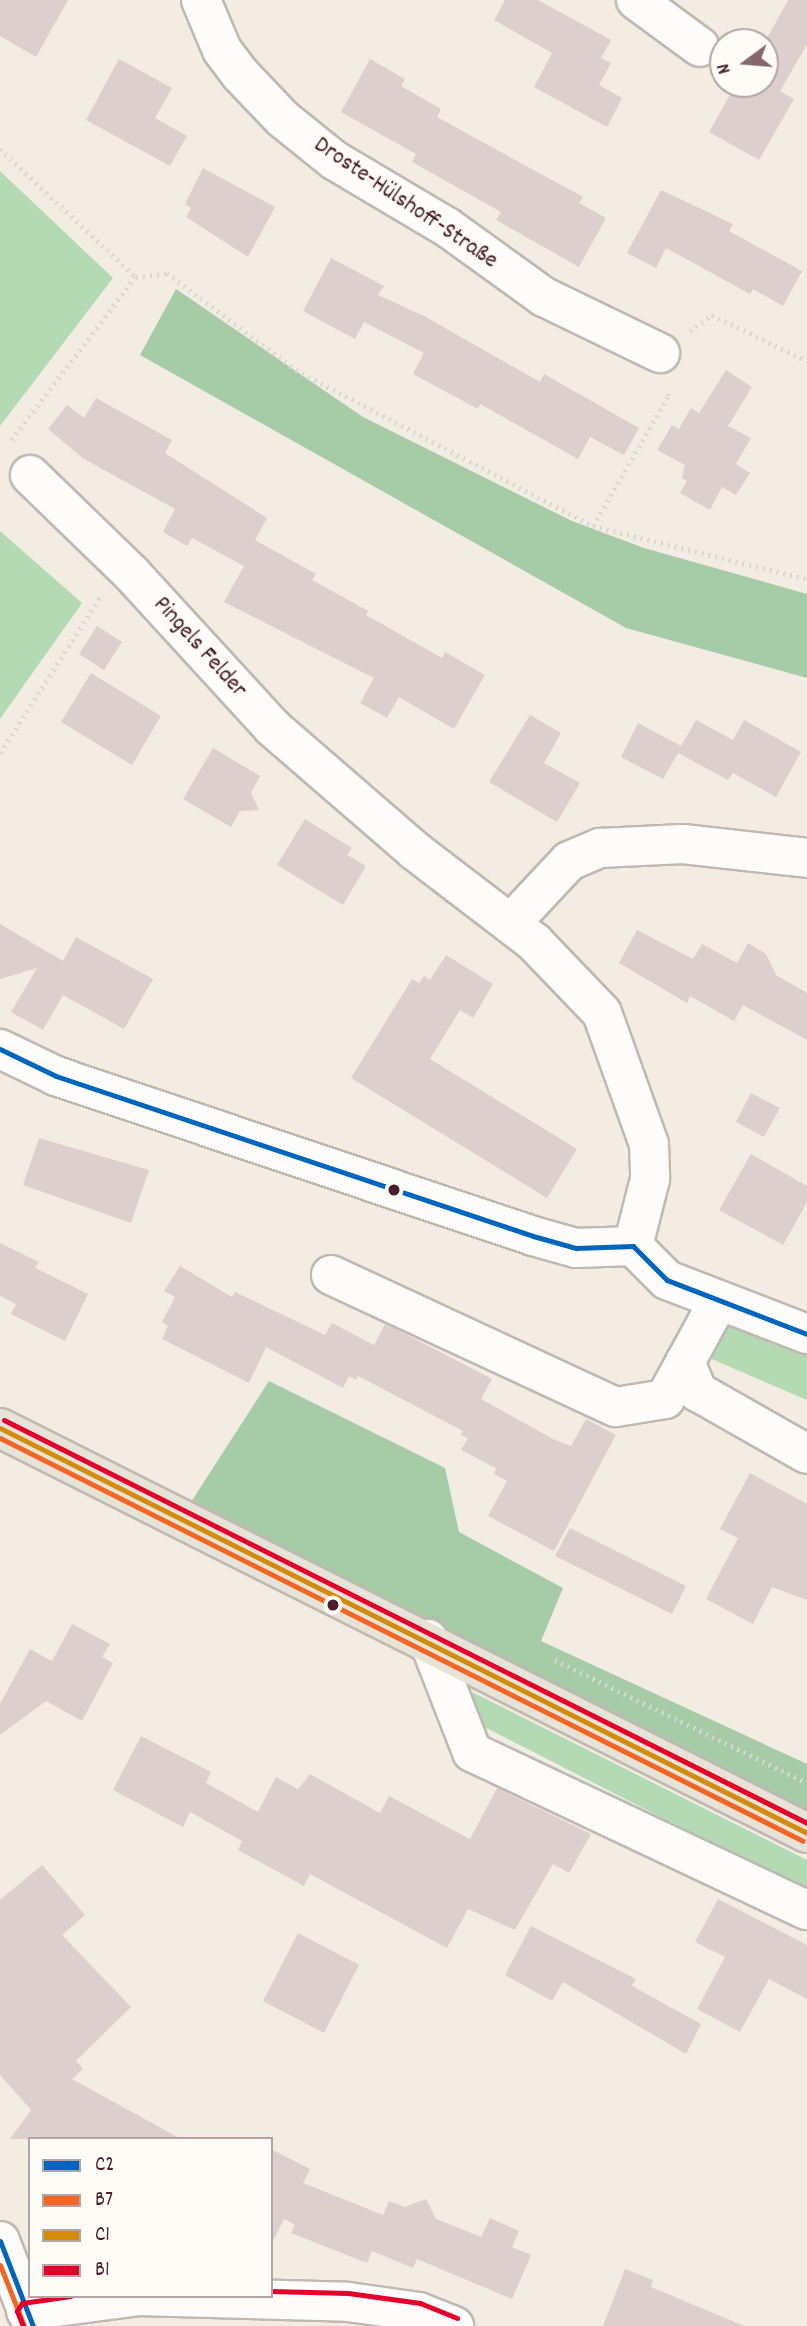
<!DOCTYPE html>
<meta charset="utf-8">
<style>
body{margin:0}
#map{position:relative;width:807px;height:2326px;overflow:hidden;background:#f2ece2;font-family:Dekko,sans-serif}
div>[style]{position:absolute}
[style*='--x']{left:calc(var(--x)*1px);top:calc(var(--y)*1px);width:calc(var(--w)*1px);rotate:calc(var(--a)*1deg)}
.green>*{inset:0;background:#b3dab2}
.forest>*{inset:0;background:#a6cba7}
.building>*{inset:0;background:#decfcf}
.path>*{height:4.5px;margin-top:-2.25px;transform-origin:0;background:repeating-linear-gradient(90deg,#d9d6d4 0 2px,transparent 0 7px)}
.roads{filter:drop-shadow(2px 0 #c0b8b3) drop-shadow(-2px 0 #c0b8b3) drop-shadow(0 2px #c0b8b3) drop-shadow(0 -2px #c0b8b3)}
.minor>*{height:38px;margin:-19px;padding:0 19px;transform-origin:19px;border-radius:19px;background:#fdfcfb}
.major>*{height:38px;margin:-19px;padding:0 19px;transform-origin:19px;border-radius:19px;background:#e7e3d6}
.bus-1>*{height:5px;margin:-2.5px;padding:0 2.5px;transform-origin:2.5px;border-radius:2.5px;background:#0065bd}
.bus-2>*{height:5px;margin:-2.5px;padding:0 2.5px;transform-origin:2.5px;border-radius:2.5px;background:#f26522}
.bus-3>*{height:5px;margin:-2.5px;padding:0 2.5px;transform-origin:2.5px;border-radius:2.5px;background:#d48b09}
.bus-4>*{height:5px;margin:-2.5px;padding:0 2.5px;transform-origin:2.5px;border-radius:2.5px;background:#e4002b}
.dots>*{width:19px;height:19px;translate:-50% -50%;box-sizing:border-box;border:4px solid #fdfcf7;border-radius:50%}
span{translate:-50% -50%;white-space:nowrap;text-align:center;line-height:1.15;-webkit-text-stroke:5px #fdfcf7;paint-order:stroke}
.street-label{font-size:24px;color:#4a1f2b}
.legend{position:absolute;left:28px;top:2137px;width:245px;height:161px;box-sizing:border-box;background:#fdfcf7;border:2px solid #b5a4a5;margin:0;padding:9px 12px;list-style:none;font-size:21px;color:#4a1f2b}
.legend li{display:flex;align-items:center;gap:14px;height:35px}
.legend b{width:35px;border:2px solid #b5a4a5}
.north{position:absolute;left:709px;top:28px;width:70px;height:70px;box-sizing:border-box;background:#fdfcf7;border:2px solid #b5a4a5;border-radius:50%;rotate:254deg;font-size:19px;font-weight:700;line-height:28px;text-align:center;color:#4a1f2b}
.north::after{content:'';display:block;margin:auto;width:24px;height:32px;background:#85676b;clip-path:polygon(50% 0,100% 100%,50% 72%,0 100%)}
</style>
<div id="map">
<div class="green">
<i style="clip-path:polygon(0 171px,113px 278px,0 426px)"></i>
<i style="clip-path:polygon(0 531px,82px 603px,0 719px)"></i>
<i style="clip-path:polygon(724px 1324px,807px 1354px,807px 1400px,707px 1357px)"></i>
<i style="clip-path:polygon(448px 1680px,807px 1860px,807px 1892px,465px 1717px)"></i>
</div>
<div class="forest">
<i style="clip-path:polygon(176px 289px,363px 417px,572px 521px,644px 548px,807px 594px,807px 678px,626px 628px,140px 355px)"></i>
<i style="clip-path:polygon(269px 1381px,445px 1468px,459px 1532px,563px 1588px,541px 1641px,807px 1764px,807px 1815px,191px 1502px)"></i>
</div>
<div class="building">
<i style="clip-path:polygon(0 0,68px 0,36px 57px,0 36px)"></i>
<i style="clip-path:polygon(505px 0,538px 0,611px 40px,601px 58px,611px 63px,599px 85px,622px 98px,607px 127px,534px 87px,552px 53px,494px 20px)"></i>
<i style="clip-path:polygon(788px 0,807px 0,807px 44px,780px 91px,794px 99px,759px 160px,709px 132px,736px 84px,765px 84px,765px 42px)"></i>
<i style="clip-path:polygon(119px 59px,172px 88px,155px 118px,187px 136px,170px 166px,86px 120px)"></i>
<i style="clip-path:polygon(370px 59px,405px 79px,401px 86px,441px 109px,437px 117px,583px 197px,579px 203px,606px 218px,579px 267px,496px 220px,501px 212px,412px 162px,416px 154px,341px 112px)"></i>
<i style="clip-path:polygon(203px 168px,275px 207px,248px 257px,186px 217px,191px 208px,185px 204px)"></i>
<i style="clip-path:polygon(661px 190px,733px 224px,729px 231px,802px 271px,783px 306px,753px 289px,750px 294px,666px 248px,656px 268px,627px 253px)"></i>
<i style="clip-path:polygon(331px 258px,384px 286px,378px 295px,424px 316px,540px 382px,544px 374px,639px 428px,624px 455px,590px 437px,578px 459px,480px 404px,478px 409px,413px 374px,424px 353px,364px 322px,355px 339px,303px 311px)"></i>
<i style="clip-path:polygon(726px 370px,752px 387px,728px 426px,751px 438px,736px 464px,750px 473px,736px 495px,722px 487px,710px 510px,680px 493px,687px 481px,682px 478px,685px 465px,657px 450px,672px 425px,679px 429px,691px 408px,699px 413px)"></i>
<i style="clip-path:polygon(96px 398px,172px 440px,165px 453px,267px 518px,255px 540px,316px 574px,312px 580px,368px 611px,366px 615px,442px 658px,445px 652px,485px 675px,454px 729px,399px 697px,387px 718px,360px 703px,374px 678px,224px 602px,244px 566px,192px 538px,187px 546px,163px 532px,175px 509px,84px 459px,48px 429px,67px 405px,84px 418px)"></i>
<i style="clip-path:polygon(97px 626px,122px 642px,104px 670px,79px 654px)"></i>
<i style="clip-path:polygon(91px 673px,161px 716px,132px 765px,61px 722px)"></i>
<i style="clip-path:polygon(530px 715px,561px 733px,544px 763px,580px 783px,557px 822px,489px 782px)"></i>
<i style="clip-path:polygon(696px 720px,733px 740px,744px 720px,801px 752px,776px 797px,733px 773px,728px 780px,678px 753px,663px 779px,621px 757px,638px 723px,681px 746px)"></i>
<i style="clip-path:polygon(213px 748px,260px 776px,251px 793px,259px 810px,240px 811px,231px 827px,183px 799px)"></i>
<i style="clip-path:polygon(305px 819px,352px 848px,347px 855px,366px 866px,343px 905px,277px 865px)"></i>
<i style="clip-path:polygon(0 924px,63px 961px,76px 937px,153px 979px,124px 1029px,63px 995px,43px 1030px,11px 1012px,37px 968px,0 979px)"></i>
<i style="clip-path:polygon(637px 930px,693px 959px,702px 944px,737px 963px,748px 943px,766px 954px,776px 975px,807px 993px,807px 1040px,743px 1005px,734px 1021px,690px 996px,687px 1003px,619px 963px)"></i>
<i style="clip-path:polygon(446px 955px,493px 984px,473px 1018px,460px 1010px,430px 1059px,577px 1149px,547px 1198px,351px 1078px,412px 979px,419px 983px,424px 976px,430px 980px)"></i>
<i style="clip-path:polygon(751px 1093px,780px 1108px,764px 1137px,736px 1122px)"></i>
<i style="clip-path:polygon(39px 1138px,149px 1170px,131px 1223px,23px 1185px)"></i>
<i style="clip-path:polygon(751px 1154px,807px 1186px,807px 1202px,783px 1245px,719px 1210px)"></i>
<i style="clip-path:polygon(0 1243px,39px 1262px,35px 1268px,88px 1294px,65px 1341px,11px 1314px,16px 1304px,0 1296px)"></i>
<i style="clip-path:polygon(180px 1266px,232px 1297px,235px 1292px,325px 1335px,332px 1323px,374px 1345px,385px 1324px,396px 1329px,492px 1379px,481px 1399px,553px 1439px,571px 1446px,586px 1419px,616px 1435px,554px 1551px,488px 1516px,507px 1481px,494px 1474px,496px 1468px,461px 1450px,468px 1438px,461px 1435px,463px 1431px,358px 1376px,356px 1380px,349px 1376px,343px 1388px,266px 1347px,249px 1383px,162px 1339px,168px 1326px,162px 1322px,175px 1297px,164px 1291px)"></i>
<i style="clip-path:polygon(750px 1473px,807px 1504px,807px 1600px,772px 1587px,753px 1624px,706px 1599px,738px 1538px,720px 1529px)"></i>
<i style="clip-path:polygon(570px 1528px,686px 1586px,672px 1614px,555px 1556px)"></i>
<i style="clip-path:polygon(72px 1624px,110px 1644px,102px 1657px,113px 1663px,82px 1721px,46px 1701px,0 1735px,0 1704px,30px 1649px,52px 1661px)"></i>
<i style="clip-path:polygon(141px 1736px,211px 1772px,206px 1783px,258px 1812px,276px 1777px,298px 1789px,310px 1774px,380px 1813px,389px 1796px,470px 1839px,497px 1788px,591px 1834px,569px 1873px,553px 1864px,515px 1930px,468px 1909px,447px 1948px,310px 1874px,304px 1886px,238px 1850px,242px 1841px,190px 1812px,183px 1827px,113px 1790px)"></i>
<i style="clip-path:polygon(42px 1865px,85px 1915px,62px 1935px,131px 2007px,76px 2061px,83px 2069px,72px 2079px,181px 2139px,10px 2139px,31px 2110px,0 2075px,0 1900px)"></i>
<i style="clip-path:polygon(718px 1899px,807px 1945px,807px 1999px,769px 1979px,740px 2032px,697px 2009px,725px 1957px,695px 1942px)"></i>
<i style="clip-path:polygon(531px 1926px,636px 1979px,632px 1986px,701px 2024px,686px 2054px,563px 1982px,552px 2001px,505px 1975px)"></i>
<i style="clip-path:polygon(298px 1933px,359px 1965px,324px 2033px,263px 2001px)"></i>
<i style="clip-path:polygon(271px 2149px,310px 2169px,303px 2183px,383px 2215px,389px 2201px,405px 2207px,426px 2199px,436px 2219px,481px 2237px,490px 2218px,519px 2231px,512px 2247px,531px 2255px,512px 2299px,417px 2259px,413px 2268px,372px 2251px,367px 2263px,291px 2233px,295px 2225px,284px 2219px,271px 2245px)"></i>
<i style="clip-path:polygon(625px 2269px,653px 2280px,651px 2287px,744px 2326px,603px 2326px)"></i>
</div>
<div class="path">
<i style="--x:0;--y:149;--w:187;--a:43.3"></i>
<i style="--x:136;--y:277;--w:205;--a:127.3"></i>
<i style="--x:136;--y:277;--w:31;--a:-7"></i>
<i style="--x:167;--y:273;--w:161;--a:36.9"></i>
<i style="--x:296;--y:370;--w:335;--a:27.7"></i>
<i style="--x:593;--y:526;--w:150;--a:-60"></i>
<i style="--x:668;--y:396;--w:6;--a:-99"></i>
<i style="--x:690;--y:331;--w:27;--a:-36"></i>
<i style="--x:712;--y:315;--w:106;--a:25.8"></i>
<i style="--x:593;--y:526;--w:220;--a:13.9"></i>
<i style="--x:0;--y:753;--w:185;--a:-57.3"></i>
<i style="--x:555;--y:1660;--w:280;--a:26"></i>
</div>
<div class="roads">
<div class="minor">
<i style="--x:201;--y:0;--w:54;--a:67.2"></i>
<i style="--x:222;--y:50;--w:30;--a:53"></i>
<i style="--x:240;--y:74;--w:62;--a:46.3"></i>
<i style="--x:283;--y:119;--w:65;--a:38.8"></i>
<i style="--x:334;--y:160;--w:131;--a:30.7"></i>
<i style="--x:447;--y:227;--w:120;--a:35.8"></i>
<i style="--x:544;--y:297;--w:129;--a:25.8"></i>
<i style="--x:636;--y:0;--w:79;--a:36.3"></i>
<i style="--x:30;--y:475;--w:142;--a:44.1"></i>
<i style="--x:132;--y:574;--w:207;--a:47.5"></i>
<i style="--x:272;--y:727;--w:189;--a:40.9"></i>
<i style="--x:415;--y:851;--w:150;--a:37.4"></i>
<i style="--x:534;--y:942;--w:98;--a:46.2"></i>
<i style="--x:602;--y:1013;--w:139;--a:70.3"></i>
<i style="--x:649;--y:1144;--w:35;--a:88"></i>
<i style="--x:650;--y:1179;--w:69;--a:104.2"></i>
<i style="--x:511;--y:923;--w:85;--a:-46.9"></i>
<i style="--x:569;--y:861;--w:34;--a:-23"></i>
<i style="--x:600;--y:848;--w:83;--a:-2.8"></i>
<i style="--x:683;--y:844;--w:125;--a:6.4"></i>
<i style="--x:0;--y:1049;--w:62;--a:25.7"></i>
<i style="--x:56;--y:1076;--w:503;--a:18.54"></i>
<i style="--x:533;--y:1236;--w:45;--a:15.6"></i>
<i style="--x:576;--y:1248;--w:57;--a:-2"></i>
<i style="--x:633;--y:1246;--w:48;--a:45"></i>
<i style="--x:667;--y:1280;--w:150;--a:21.1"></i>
<i style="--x:331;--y:1275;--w:314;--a:24.9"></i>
<i style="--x:616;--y:1407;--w:50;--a:-9.3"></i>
<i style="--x:665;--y:1399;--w:111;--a:-61.3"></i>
<i style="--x:685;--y:1362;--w:33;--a:67"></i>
<i style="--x:698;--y:1392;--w:125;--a:29.6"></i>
<i style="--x:428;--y:1639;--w:121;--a:68.7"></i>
<i style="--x:472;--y:1752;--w:370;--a:25.3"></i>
<i style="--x:0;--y:2241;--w:91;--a:68.8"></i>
<i style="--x:26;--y:2311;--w:113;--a:-7.6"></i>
<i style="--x:138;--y:2296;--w:210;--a:1.6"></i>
<i style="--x:348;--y:2302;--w:72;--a:8"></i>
<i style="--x:419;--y:2312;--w:38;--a:22"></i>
</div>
<div class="major">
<i style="--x:0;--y:1428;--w:903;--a:26.65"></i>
</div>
</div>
<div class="bus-1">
<i style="--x:0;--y:1049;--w:62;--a:25.7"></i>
<i style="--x:56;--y:1076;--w:503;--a:18.54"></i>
<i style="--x:533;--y:1236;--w:45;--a:15.6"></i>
<i style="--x:576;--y:1248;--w:57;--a:-2"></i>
<i style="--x:633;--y:1246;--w:48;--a:45"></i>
<i style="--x:667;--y:1280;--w:150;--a:21.1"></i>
<i style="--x:0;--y:2241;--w:91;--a:68.8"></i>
</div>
<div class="bus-2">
<i style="--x:0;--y:1438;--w:898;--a:26.65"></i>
<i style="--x:0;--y:2265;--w:66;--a:68.5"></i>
</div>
<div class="bus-3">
<i style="--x:0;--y:1428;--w:903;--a:26.65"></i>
</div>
<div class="bus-4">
<i style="--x:4;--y:1420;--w:898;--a:26.65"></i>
<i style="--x:271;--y:2291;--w:77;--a:1.5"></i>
<i style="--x:348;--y:2293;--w:73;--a:7.9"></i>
<i style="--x:420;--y:2303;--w:40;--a:22"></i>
<i style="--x:23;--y:2326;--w:16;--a:-112"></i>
<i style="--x:17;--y:2311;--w:9;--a:-58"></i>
<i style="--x:22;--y:2303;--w:49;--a:-8.3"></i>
</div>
<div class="dots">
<i style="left:394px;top:1190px;background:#4a1f2b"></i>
<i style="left:333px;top:1605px;background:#4a1f2b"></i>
</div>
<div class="street-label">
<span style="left:405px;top:204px;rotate:34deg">Droste-Hülshoff-Straße</span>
<span style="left:199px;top:648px;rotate:48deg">Pingels Felder</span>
</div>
<ul class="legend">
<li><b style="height:9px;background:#0065bd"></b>C2</li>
<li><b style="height:9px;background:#f26522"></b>B7</li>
<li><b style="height:9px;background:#d48b09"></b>C1</li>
<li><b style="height:9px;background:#e4002b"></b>B1</li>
</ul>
<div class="north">N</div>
</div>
